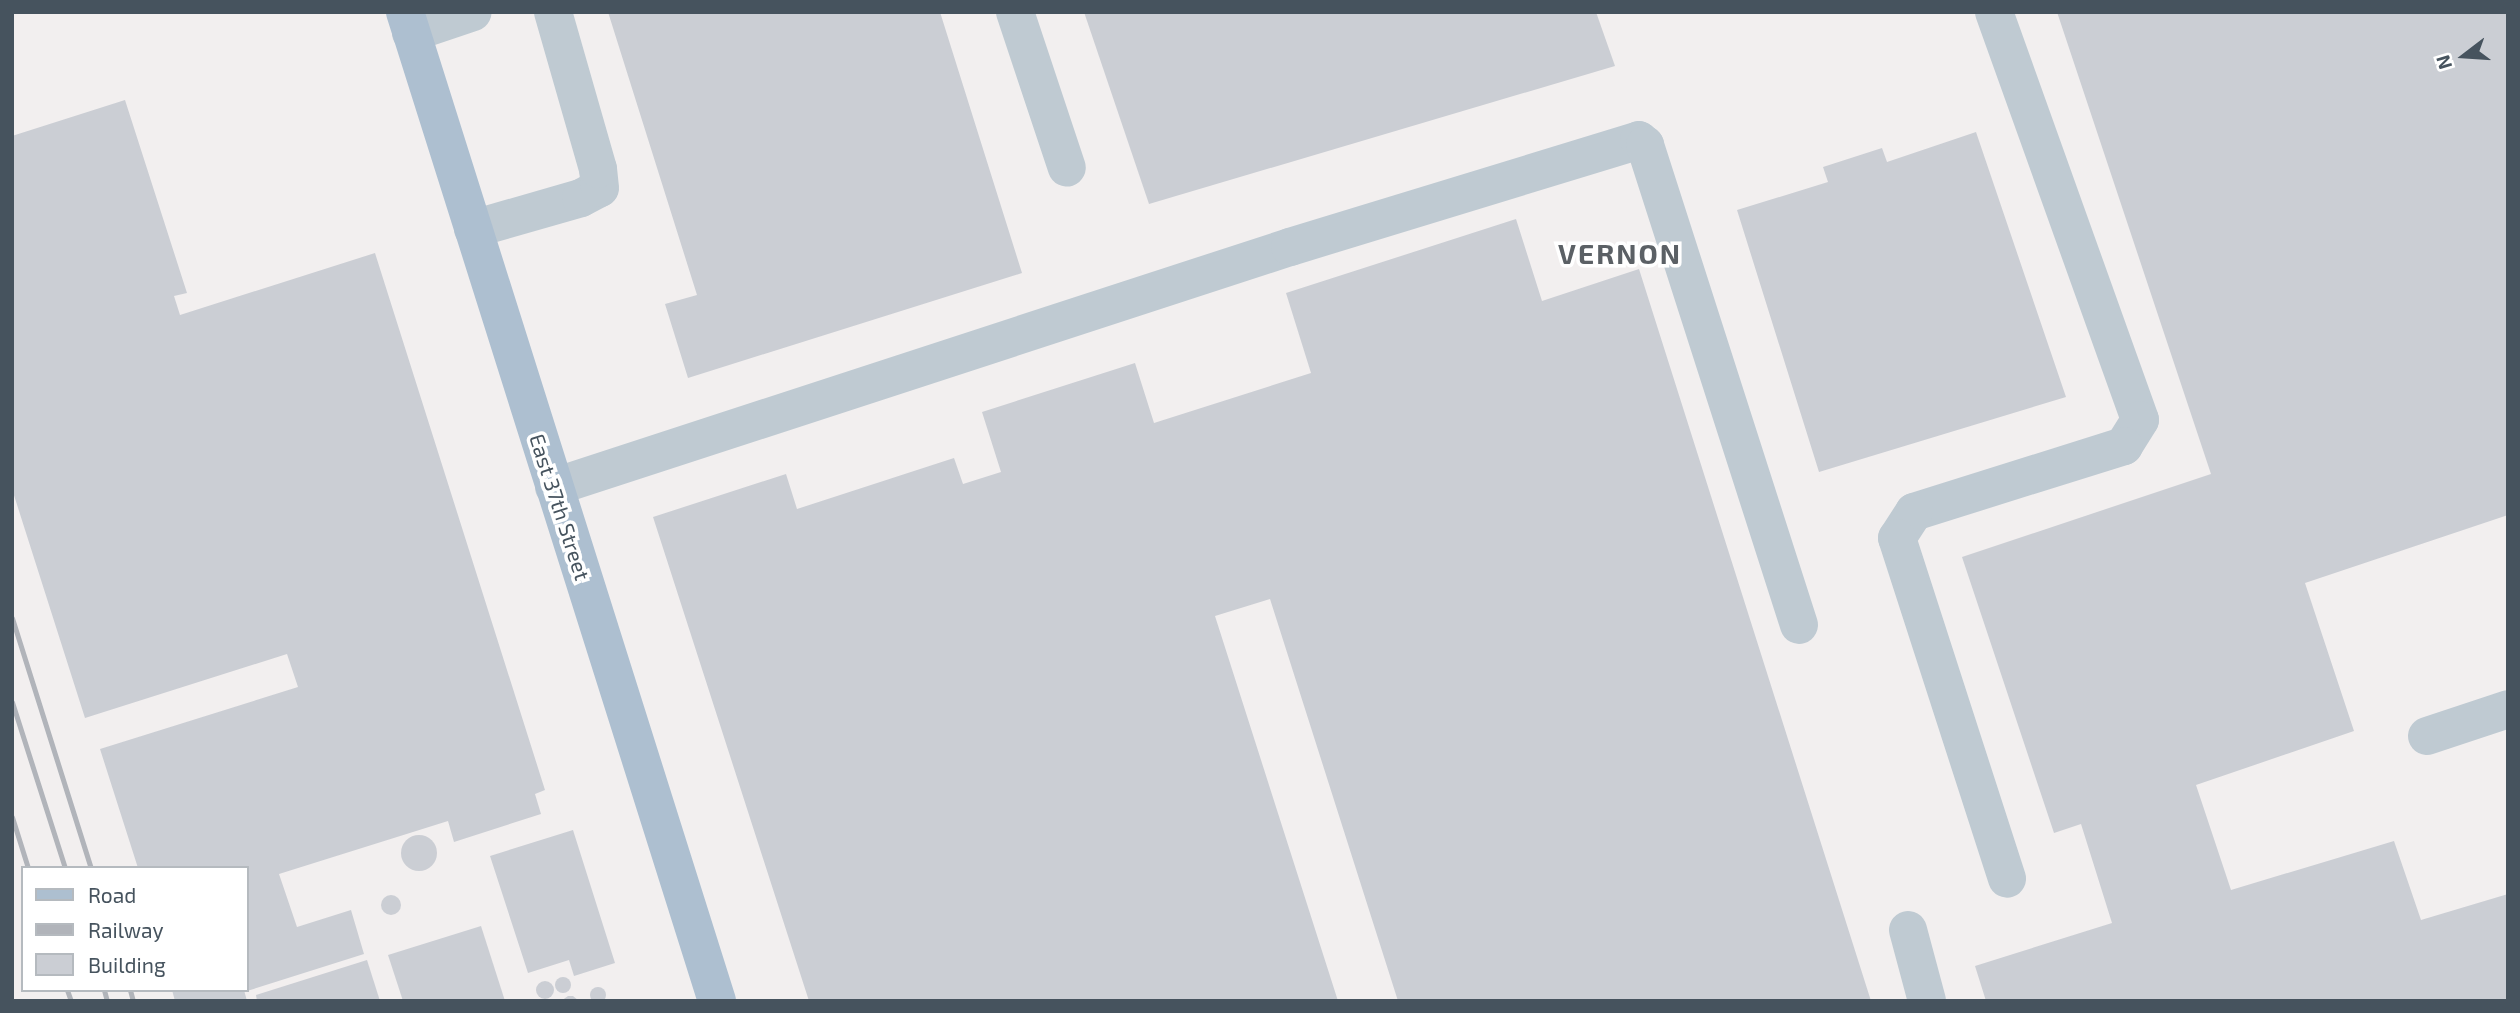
<!DOCTYPE html>
<style>
body{margin:0}
#map{position:relative;width:2520px;height:1013px;overflow:hidden;background:#f2efef;font-family:"Exo 2",sans-serif}
div>[style]{position:absolute}
[style*='--x']{left:calc(var(--x)*1px);top:calc(var(--y)*1px);width:calc(var(--w)*1px);rotate:calc(var(--a)*1deg)}
.building>*{inset:0;background:#cbced4}
.round{border-radius:50%}
.minor>*{height:38px;margin:-19px;padding:0 19px;transform-origin:19px;border-radius:19px;background:#bfcad2}
.major>*{height:38px;margin:-19px;padding:0 19px;transform-origin:19px;border-radius:19px;background:#adbfd0}
.rail>*{height:5px;margin:-2.5px;padding:0 2.5px;transform-origin:2.5px;border-radius:2.5px;background:#b1b4ba}
span{translate:-50% -50%;white-space:nowrap;text-align:center;line-height:1.15;-webkit-text-stroke:7px #fff;paint-order:stroke}
.street-label{font-size:21px;color:#46535e}
.district-label{font-size:28px;color:#5b6065;font-weight:700;letter-spacing:2px}
.frame{position:absolute;inset:0;border:14px solid #46535e;pointer-events:none}
.legend{position:absolute;left:21px;top:866px;width:228px;height:126px;box-sizing:border-box;background:#fff;border:2px solid #b5babf;margin:0;padding:9px 12px;list-style:none;font-size:21px;color:#46535e}
.legend li{display:flex;align-items:center;gap:14px;height:35px}
.legend b{width:35px;border:2px solid #b5babf}
.north{position:absolute;left:2429px;top:21px;width:70px;height:70px;-webkit-text-stroke:5px #fff;paint-order:stroke;rotate:253deg;font-size:19px;font-weight:700;line-height:28px;text-align:center;color:#46535e}
.north::after{content:'';display:block;margin:auto;width:24px;height:32px;background:#46535e;clip-path:polygon(50% 0,100% 100%,50% 72%,0 100%)}
</style>
<div id="map">
<div class="building">
<i style="clip-path:polygon(608px 12px,940px 12px,1022px 273px,688px 378px,665px 304px,697px 295px)"></i>
<i style="clip-path:polygon(1084px 12px,1596px 12px,1615px 66px,1149px 204px)"></i>
<i style="clip-path:polygon(2057px 12px,2508px 12px,2508px 515px,2305px 583px,2354px 731px,2196px 785px,2231px 890px,2394px 841px,2421px 920px,2508px 894px,2508px 1001px,1986px 1001px,1975px 966px,2112px 923px,2081px 824px,2054px 833px,1962px 557px,2211px 474px)"></i>
<i style="clip-path:polygon(125px 100px,187px 293px,174px 296px,180px 315px,375px 253px,545px 790px,535px 794px,541px 814px,454px 842px,448px 821px,279px 874px,297px 927px,351px 910px,364px 954px,247px 991px,247px 868px,138px 868px,100px 749px,298px 687px,287px 654px,85px 718px,12px 489px,12px 136px)"></i>
<i style="clip-path:polygon(1976px 132px,2066px 397px,1819px 472px,1737px 210px,1828px 182px,1823px 167px,1882px 148px,1887px 162px)"></i>
<i style="clip-path:polygon(1516px 219px,1542px 301px,1639px 269px,1871px 1001px,1398px 1001px,1270px 599px,1215px 616px,1338px 1001px,809px 1001px,653px 517px,786px 474px,797px 509px,954px 458px,963px 484px,1001px 472px,982px 412px,1135px 363px,1154px 423px,1311px 373px,1286px 293px)"></i>
<i style="clip-path:polygon(573px 830px,615px 963px,574px 976px,569px 960px,528px 973px,490px 856px)"></i>
<i class="round" style="left:401px;top:835px;width:36px;height:36px"></i>
<i class="round" style="left:381px;top:895px;width:20px;height:20px"></i>
<i style="clip-path:polygon(481px 926px,505px 1001px,403px 1001px,388px 955px)"></i>
<i style="clip-path:polygon(367px 960px,380px 1001px,257px 1001px,256px 995px)"></i>
<i class="round" style="left:555px;top:977px;width:16px;height:16px"></i>
<i class="round" style="left:536px;top:981px;width:18px;height:18px"></i>
<i class="round" style="left:590px;top:987px;width:16px;height:16px"></i>
<i style="clip-path:polygon(172px 990px,244px 990px,247px 1001px,175px 1001px)"></i>
<i style="clip-path:polygon(568px 996px,573px 996px,579px 1001px,561px 1001px)"></i>
</div>
<div class="minor">
<i style="--x:1015;--y:12;--w:164;--a:71.6"></i>
<i style="--x:1994;--y:12;--w:433;--a:70.3"></i>
<i style="--x:2140;--y:420;--w:31;--a:122"></i>
<i style="--x:2124;--y:446;--w:220;--a:162.6"></i>
<i style="--x:1914;--y:512;--w:31;--a:123"></i>
<i style="--x:1897;--y:538;--w:358;--a:72.1"></i>
<i style="--x:411;--y:33;--w:65;--a:-18.7"></i>
<i style="--x:473;--y:229;--w:112;--a:-16"></i>
<i style="--x:581;--y:198;--w:21;--a:-28"></i>
<i style="--x:600;--y:188;--w:19;--a:-96"></i>
<i style="--x:598;--y:169;--w:163;--a:-106"></i>
<i style="--x:554;--y:487;--w:774;--a:-18.06"></i>
<i style="--x:1290;--y:247;--w:365;--a:-17"></i>
<i style="--x:1639;--y:140;--w:8;--a:40"></i>
<i style="--x:1645;--y:145;--w:504;--a:72.21"></i>
<i style="--x:2427;--y:736;--w:85;--a:-18.4"></i>
<i style="--x:1908;--y:930;--w:73;--a:75"></i>
</div>
<div class="major">
<i style="--x:405;--y:12;--w:1037;--a:72.49"></i>
</div>
<div class="rail">
<i style="--x:12;--y:618;--w:262;--a:72.5"></i>
<i style="--x:12;--y:702;--w:174;--a:72.3"></i>
<i style="--x:12;--y:817;--w:53;--a:72.6"></i>
<i style="--x:67;--y:990;--w:12;--a:70"></i>
<i style="--x:104;--y:990;--w:11;--a:75"></i>
<i style="--x:130;--y:990;--w:11;--a:75"></i>
</div>
<div class="street-label">
<span style="left:560px;top:507px;rotate:72deg">East 37th Street</span>
</div>
<div class="district-label">
<span style="left:1620px;top:253px">VERNON</span>
</div>
<div class="frame"></div>
<ul class="legend">
<li><b style="height:9px;background:#adbfd0"></b>Road</li>
<li><b style="height:9px;background:#b1b4ba"></b>Railway</li>
<li><b style="height:19px;background:#cbced4"></b>Building</li>
</ul>
<div class="north">N</div>
</div>
